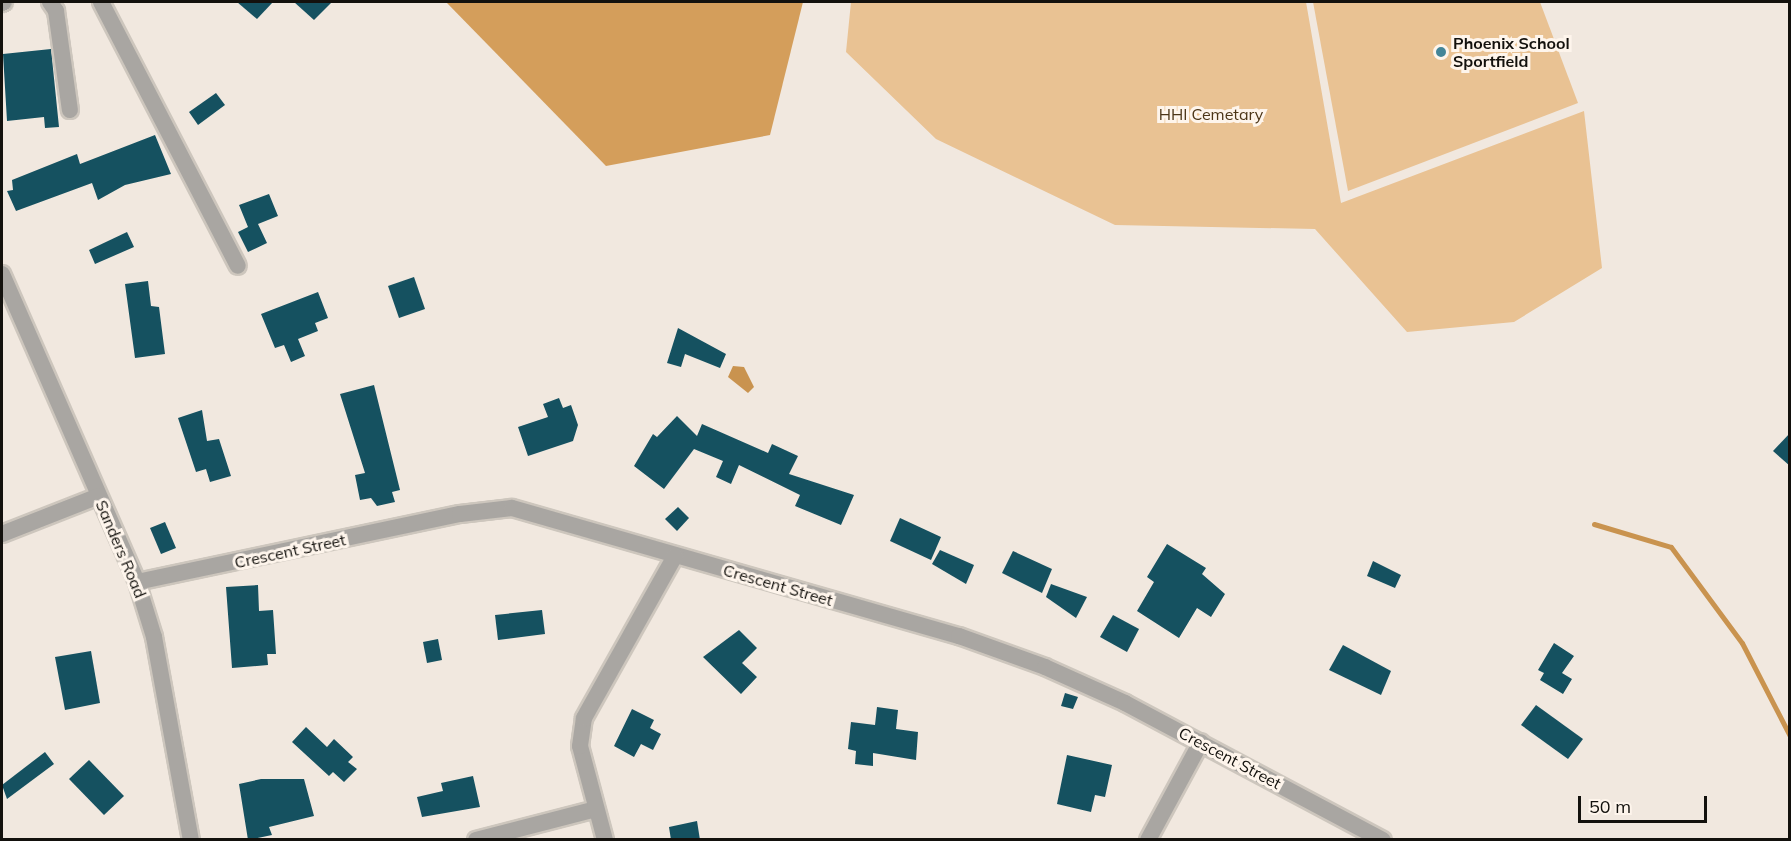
<!DOCTYPE html>
<style>
body{margin:0}
#map{position:relative;width:1791px;height:841px;overflow:hidden;background:#f1e8df;font-family:Mulish,sans-serif}
div>[style]{position:absolute}
[style*='--x']{left:calc(var(--x)*1px);top:calc(var(--y)*1px);width:calc(var(--w)*1px);rotate:calc(var(--a)*1deg)}
.green>*{inset:0;background:#e9c293}
.forest>*{inset:0;background:#d49e5b}
.water>*{inset:0;background:#c9934f}
.stream>*{height:5px;margin:-2.5px;padding:0 2.5px;transform-origin:2.5px;border-radius:2.5px;background:#c9934f}
.building>*{inset:0;background:#155160}
.roads{filter:drop-shadow(2px 0 #cdc6bd) drop-shadow(-2px 0 #cdc6bd) drop-shadow(0 2px #cdc6bd) drop-shadow(0 -2px #cdc6bd)}
.street>*{height:16px;margin:-8px;padding:0 8px;transform-origin:8px;border-radius:8px;background:#a9a6a2}
.dots>*{width:16px;height:16px;translate:-50% -50%;box-sizing:border-box;border:3px solid #fef5ec;border-radius:50%}
span{translate:-50% -50%;white-space:nowrap;text-align:center;line-height:1.15;-webkit-text-stroke:6px #fef5ec;paint-order:stroke}
.poi-label{font-size:16px;color:#13110d;font-weight:700}
.left{translate:0 -50%;text-align:left}
.park-label{font-size:16px;color:#4c3517}
.street-label{font-size:16px;color:#13110d}
.frame{position:absolute;inset:0;border:3px solid #13110d;pointer-events:none}
.scale{position:absolute;left:1578px;top:796px;width:129px;height:27px;box-sizing:border-box;border:3px solid #13110d;border-top:0;padding-left:8px;font-size:18px;line-height:21px;white-space:nowrap;color:#13110d;-webkit-text-stroke:4px #fef5ec;paint-order:stroke}
</style>
<div id="map">
<div class="green">
<i style="clip-path:polygon(851px 2px,1306px 2px,1341px 203px,1584px 111px,1602px 268px,1514px 322px,1407px 332px,1315px 229px,1115px 225px,936px 139px,846px 52px)"></i>
<i style="clip-path:polygon(1313px 2px,1540px 2px,1578px 103px,1348px 191px)"></i>
</div>
<div class="forest">
<i style="clip-path:polygon(446px 2px,803px 2px,770px 135px,606px 166px)"></i>
</div>
<div class="water">
<i style="clip-path:polygon(733px 366px,744px 367px,754px 387px,748px 393px,728px 377px)"></i>
</div>
<div class="stream">
<i style="--x:1594;--y:524;--w:80;--a:16.6"></i>
<i style="--x:1671;--y:547;--w:119;--a:53.5"></i>
<i style="--x:1742;--y:643;--w:105;--a:62.7"></i>
</div>
<div class="building">
<i style="clip-path:polygon(237px 2px,273px 2px,257px 19px)"></i>
<i style="clip-path:polygon(294px 2px,332px 2px,314px 20px)"></i>
<i style="clip-path:polygon(51px 49px,59px 127px,45px 128px,44px 117px,7px 121px,3px 54px)"></i>
<i style="clip-path:polygon(216px 93px,225px 105px,198px 125px,189px 112px)"></i>
<i style="clip-path:polygon(155px 135px,171px 174px,125px 185px,98px 200px,92px 183px,16px 211px,7px 191px,13px 190px,12px 180px,77px 154px,80px 164px)"></i>
<i style="clip-path:polygon(269px 194px,278px 216px,258px 224px,267px 243px,248px 252px,238px 232px,248px 227px,239px 205px)"></i>
<i style="clip-path:polygon(127px 232px,134px 247px,95px 264px,89px 250px)"></i>
<i style="clip-path:polygon(414px 277px,425px 309px,399px 318px,388px 286px)"></i>
<i style="clip-path:polygon(148px 281px,151px 306px,159px 307px,165px 354px,135px 358px,125px 284px)"></i>
<i style="clip-path:polygon(318px 292px,328px 318px,315px 323px,318px 331px,298px 339px,305px 356px,291px 362px,284px 345px,275px 348px,261px 314px)"></i>
<i style="clip-path:polygon(678px 328px,726px 354px,720px 368px,685px 354px,681px 367px,667px 363px)"></i>
<i style="clip-path:polygon(374px 385px,400px 490px,392px 492px,395px 502px,377px 506px,371px 498px,360px 500px,355px 475px,365px 473px,340px 394px)"></i>
<i style="clip-path:polygon(559px 398px,563px 408px,571px 405px,578px 425px,573px 441px,528px 456px,518px 427px,548px 417px,543px 404px)"></i>
<i style="clip-path:polygon(202px 410px,207px 441px,219px 439px,231px 476px,210px 482px,206px 469px,196px 472px,178px 418px)"></i>
<i style="clip-path:polygon(677px 416px,697px 436px,702px 424px,768px 453px,772px 444px,798px 456px,789px 474px,854px 495px,841px 525px,795px 506px,800px 495px,739px 465px,731px 484px,716px 477px,723px 461px,694px 449px,664px 489px,634px 466px,653px 434px,657px 437px)"></i>
<i style="clip-path:polygon(1790px 433px,1790px 466px,1773px 451px)"></i>
<i style="clip-path:polygon(678px 507px,689px 518px,677px 531px,665px 519px)"></i>
<i style="clip-path:polygon(900px 518px,941px 537px,931px 560px,890px 541px)"></i>
<i style="clip-path:polygon(165px 522px,176px 548px,161px 554px,150px 528px)"></i>
<i style="clip-path:polygon(1167px 544px,1206px 568px,1202px 574px,1225px 594px,1211px 617px,1197px 608px,1179px 638px,1137px 611px,1154px 582px,1147px 577px)"></i>
<i style="clip-path:polygon(940px 550px,974px 565px,966px 584px,932px 564px)"></i>
<i style="clip-path:polygon(1013px 551px,1052px 569px,1042px 593px,1002px 573px)"></i>
<i style="clip-path:polygon(1373px 561px,1401px 575px,1395px 588px,1367px 576px)"></i>
<i style="clip-path:polygon(1051px 584px,1087px 597px,1076px 618px,1046px 597px)"></i>
<i style="clip-path:polygon(258px 585px,259px 611px,273px 610px,276px 654px,267px 654px,268px 665px,232px 668px,226px 587px)"></i>
<i style="clip-path:polygon(542px 610px,545px 634px,498px 640px,495px 615px)"></i>
<i style="clip-path:polygon(1113px 615px,1139px 629px,1127px 652px,1100px 637px)"></i>
<i style="clip-path:polygon(739px 630px,757px 648px,742px 663px,757px 677px,741px 694px,703px 657px)"></i>
<i style="clip-path:polygon(438px 639px,442px 660px,427px 663px,423px 642px)"></i>
<i style="clip-path:polygon(1554px 643px,1574px 656px,1562px 673px,1572px 679px,1563px 694px,1540px 680px,1544px 673px,1538px 670px)"></i>
<i style="clip-path:polygon(1343px 645px,1391px 671px,1381px 695px,1329px 670px)"></i>
<i style="clip-path:polygon(91px 651px,100px 703px,65px 710px,55px 657px)"></i>
<i style="clip-path:polygon(1065px 693px,1078px 697px,1073px 709px,1061px 706px)"></i>
<i style="clip-path:polygon(1536px 705px,1583px 739px,1568px 759px,1521px 725px)"></i>
<i style="clip-path:polygon(877px 707px,898px 710px,896px 729px,918px 732px,916px 760px,873px 753px,873px 766px,855px 764px,856px 751px,848px 749px,851px 722px,875px 725px)"></i>
<i style="clip-path:polygon(632px 709px,654px 720px,650px 728px,661px 734px,653px 750px,641px 744px,634px 757px,614px 746px)"></i>
<i style="clip-path:polygon(306px 727px,327px 747px,334px 739px,353px 757px,348px 762px,357px 769px,344px 782px,333px 772px,329px 776px,292px 742px)"></i>
<i style="clip-path:polygon(45px 752px,54px 764px,7px 799px,2px 785px)"></i>
<i style="clip-path:polygon(1067px 755px,1112px 765px,1105px 797px,1095px 795px,1091px 812px,1057px 804px)"></i>
<i style="clip-path:polygon(89px 760px,124px 796px,104px 815px,69px 779px)"></i>
<i style="clip-path:polygon(473px 776px,480px 807px,422px 817px,417px 797px,443px 791px,441px 783px)"></i>
<i style="clip-path:polygon(261px 779px,304px 779px,314px 816px,269px 827px,272px 835px,248px 840px,239px 784px)"></i>
<i style="clip-path:polygon(697px 821px,700px 840px,671px 840px,669px 827px)"></i>
</div>
<div class="roads">
<div class="street">
<i style="--x:50;--y:2;--w:11;--a:56"></i>
<i style="--x:56;--y:11;--w:100;--a:82"></i>
<i style="--x:101;--y:2;--w:297;--a:62.6"></i>
<i style="--x:2;--y:3;--w:2;--a:-27"></i>
<i style="--x:2;--y:274;--w:336;--a:66.3"></i>
<i style="--x:137;--y:582;--w:58;--a:72.8"></i>
<i style="--x:154;--y:637;--w:206;--a:79.7"></i>
<i style="--x:2;--y:534;--w:104;--a:-21.4"></i>
<i style="--x:137;--y:582;--w:330;--a:-11.9"></i>
<i style="--x:460;--y:514;--w:52;--a:-6.6"></i>
<i style="--x:512;--y:508;--w:465;--a:16"></i>
<i style="--x:959;--y:636;--w:91;--a:19.8"></i>
<i style="--x:1045;--y:667;--w:88;--a:24.2"></i>
<i style="--x:1125;--y:703;--w:292;--a:28"></i>
<i style="--x:476;--y:840;--w:124;--a:-14.5"></i>
<i style="--x:605;--y:840;--w:97;--a:-104.9"></i>
<i style="--x:580;--y:746;--w:28;--a:-82"></i>
<i style="--x:584;--y:718;--w:186;--a:-60.7"></i>
<i style="--x:1148;--y:840;--w:111;--a:-61.6"></i>
</div>
</div>
<div class="dots">
<i style="left:1441px;top:52px;background:#448598"></i>
</div>
<div class="poi-label">
<span class="left" style="left:1453px;top:52px">Phoenix School<br>Sportfield</span>
</div>
<div class="park-label">
<span style="left:1211px;top:114px">HHI Cemetary</span>
</div>
<div class="street-label">
<span style="left:121px;top:549px;rotate:67deg">Sanders Road</span>
<span style="left:290px;top:551px;rotate:-12deg">Crescent Street</span>
<span style="left:778px;top:585px;rotate:16deg">Crescent Street</span>
<span style="left:1230px;top:758px;rotate:28deg">Crescent Street</span>
</div>
<div class="frame"></div>
<div class="scale">50 m</div>
</div>
